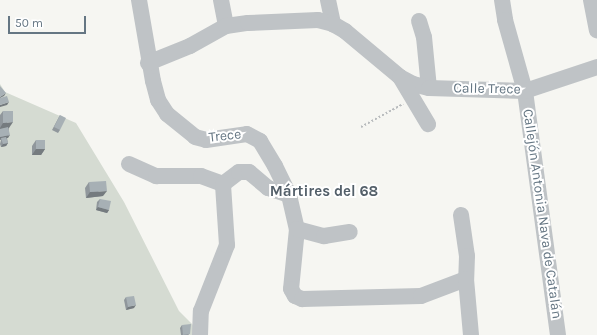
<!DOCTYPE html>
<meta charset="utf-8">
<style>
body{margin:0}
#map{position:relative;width:597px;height:335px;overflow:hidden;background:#f6f6f2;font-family:Karla,sans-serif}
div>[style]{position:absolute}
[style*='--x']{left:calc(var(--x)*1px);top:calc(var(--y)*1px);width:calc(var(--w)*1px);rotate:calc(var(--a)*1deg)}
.green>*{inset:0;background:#d5dbd2}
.path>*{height:2px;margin-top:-1px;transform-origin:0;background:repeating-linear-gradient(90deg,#b9bcbe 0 2px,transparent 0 4px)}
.minor>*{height:16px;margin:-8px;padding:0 8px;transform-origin:8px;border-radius:8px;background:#bfc3c6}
.wall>*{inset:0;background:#90979c}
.shaded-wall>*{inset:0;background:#757b7f}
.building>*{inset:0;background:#a7b0b5}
span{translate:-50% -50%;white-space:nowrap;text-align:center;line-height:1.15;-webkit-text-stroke:4px #fff;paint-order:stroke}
.street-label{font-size:14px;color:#657683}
.neighbourhood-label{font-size:15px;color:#535f69;font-weight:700}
.scale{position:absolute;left:8px;top:16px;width:78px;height:18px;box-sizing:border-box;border:2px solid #657683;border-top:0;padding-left:5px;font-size:12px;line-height:14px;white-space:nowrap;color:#657683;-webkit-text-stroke:3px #fff;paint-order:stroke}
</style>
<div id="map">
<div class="green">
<i style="clip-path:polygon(0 84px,5px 92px,76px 123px,124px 202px,179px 311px,203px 335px,0 335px)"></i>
</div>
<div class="path">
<i style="--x:361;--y:127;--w:48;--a:-28.7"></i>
</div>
<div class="minor">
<i style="--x:139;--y:0;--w:82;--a:80.2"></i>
<i style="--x:153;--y:81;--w:20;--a:75"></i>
<i style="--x:158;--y:100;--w:17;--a:57"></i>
<i style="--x:167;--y:114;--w:36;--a:39"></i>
<i style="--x:195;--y:137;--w:11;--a:15"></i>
<i style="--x:206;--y:140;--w:41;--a:-8.3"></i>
<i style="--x:247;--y:134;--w:15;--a:28"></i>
<i style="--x:260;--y:141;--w:29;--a:59"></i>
<i style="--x:275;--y:166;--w:32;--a:64"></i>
<i style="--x:289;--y:195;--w:35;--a:77"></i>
<i style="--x:297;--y:229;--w:60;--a:95.7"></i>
<i style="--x:291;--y:289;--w:8;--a:60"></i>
<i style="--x:295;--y:296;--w:8;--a:23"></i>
<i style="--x:302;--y:299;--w:119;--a:-1.4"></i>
<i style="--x:421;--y:296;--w:48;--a:-20.7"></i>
<i style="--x:221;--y:0;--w:26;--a:79"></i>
<i style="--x:328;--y:0;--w:25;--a:78"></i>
<i style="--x:502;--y:0;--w:20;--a:81"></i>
<i style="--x:505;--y:20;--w:74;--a:74.3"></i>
<i style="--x:525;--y:91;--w:246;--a:82.3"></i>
<i style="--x:591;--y:0;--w:31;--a:79"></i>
<i style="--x:419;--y:21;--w:17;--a:73"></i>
<i style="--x:424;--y:37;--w:51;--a:84.4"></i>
<i style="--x:148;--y:63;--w:45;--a:-22"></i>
<i style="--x:190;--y:46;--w:41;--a:-29.1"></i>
<i style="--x:226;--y:26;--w:22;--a:-8"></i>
<i style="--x:248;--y:23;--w:70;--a:-2.5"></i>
<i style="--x:318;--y:20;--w:16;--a:15"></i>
<i style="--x:333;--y:24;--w:14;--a:30"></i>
<i style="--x:345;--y:31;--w:72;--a:39.9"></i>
<i style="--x:400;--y:77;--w:15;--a:28"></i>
<i style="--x:413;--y:84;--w:16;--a:14"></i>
<i style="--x:429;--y:88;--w:96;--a:1.8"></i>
<i style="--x:525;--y:91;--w:76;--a:-18.4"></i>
<i style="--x:400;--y:77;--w:55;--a:59.2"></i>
<i style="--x:129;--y:164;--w:30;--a:24"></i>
<i style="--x:156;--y:176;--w:45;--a:0"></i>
<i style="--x:201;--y:176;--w:23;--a:20"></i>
<i style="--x:223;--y:184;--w:20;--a:-37"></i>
<i style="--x:239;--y:172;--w:10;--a:0"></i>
<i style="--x:249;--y:172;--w:25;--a:40"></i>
<i style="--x:268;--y:188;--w:22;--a:18"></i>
<i style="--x:461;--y:215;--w:41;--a:81.7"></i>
<i style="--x:467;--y:256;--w:23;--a:92"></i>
<i style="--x:466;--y:279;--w:56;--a:84.9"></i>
<i style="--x:297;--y:229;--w:28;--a:15"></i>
<i style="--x:324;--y:236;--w:26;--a:-9"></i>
<i style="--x:200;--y:335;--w:24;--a:-88"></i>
<i style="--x:201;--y:311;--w:71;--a:-68.5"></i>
<i style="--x:227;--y:245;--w:61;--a:-93.8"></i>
</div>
<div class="wall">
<i style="clip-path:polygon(3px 111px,9px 128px,8px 138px,7px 138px,8px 143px,6px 146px,1px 147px,0 144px,1px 140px,0 140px,0 115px)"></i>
<i style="clip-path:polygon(60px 115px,60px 130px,58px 133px,52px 130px)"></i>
<i style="clip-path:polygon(36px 140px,45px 149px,41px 155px,32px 155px,32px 146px)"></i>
<i style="clip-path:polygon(89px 182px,103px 196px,86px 198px,85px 188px)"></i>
<i style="clip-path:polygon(100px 199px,109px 210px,107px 213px,96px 210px,97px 202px)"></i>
<i style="clip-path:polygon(126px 297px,134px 308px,126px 310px,124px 300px)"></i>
<i style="clip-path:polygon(182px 325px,189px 335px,181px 335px,180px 328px)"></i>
</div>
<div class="shaded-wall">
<i style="clip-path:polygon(6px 93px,4px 96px,0 98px,0 97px)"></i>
<i style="clip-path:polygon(9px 102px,7px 105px,0 107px,0 105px)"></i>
<i style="clip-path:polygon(13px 122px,9px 128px,0 129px,0 128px,3px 123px)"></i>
<i style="clip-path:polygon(10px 135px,8px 138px,2px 139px,1px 138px,0 140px,0 137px)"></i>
<i style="clip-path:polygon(8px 143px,6px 146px,1px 147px,3px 144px)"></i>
<i style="clip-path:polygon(36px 149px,45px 149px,41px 155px,32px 155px)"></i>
<i style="clip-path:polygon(107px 191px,103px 196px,86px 198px,90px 192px)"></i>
<i style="clip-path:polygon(98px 207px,109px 210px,107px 213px,96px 210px)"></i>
<i style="clip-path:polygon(136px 305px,134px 308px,126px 310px,128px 307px)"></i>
</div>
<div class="building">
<i style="clip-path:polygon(0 86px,6px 93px,0 97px)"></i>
<i style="clip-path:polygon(7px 96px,9px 102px,0 105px,0 98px)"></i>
<i style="clip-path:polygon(3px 111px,13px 111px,13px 122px,3px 123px)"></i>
<i style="clip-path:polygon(60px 115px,66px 118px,60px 130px,54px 127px)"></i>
<i style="clip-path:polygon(8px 127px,10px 135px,0 137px,0 129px)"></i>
<i style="clip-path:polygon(6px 137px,8px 143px,3px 144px,1px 138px)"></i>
<i style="clip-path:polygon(36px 140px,45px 140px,45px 149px,36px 149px)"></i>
<i style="clip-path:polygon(106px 181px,107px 191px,90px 192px,89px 182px)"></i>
<i style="clip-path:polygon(100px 199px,111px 201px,109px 210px,98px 207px)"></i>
<i style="clip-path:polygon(134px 296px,136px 305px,128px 307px,126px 297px)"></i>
<i style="clip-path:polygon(191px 324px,190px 334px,183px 335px,182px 325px)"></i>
</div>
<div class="street-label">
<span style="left:487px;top:89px;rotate:1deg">Calle Trece</span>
<span style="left:225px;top:136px;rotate:-6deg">Trece</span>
<span style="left:542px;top:214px;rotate:82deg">Callejón Antonia Nava de Catalán</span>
</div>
<div class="neighbourhood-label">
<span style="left:324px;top:192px">Mártires del 68</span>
</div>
<div class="scale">50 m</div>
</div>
